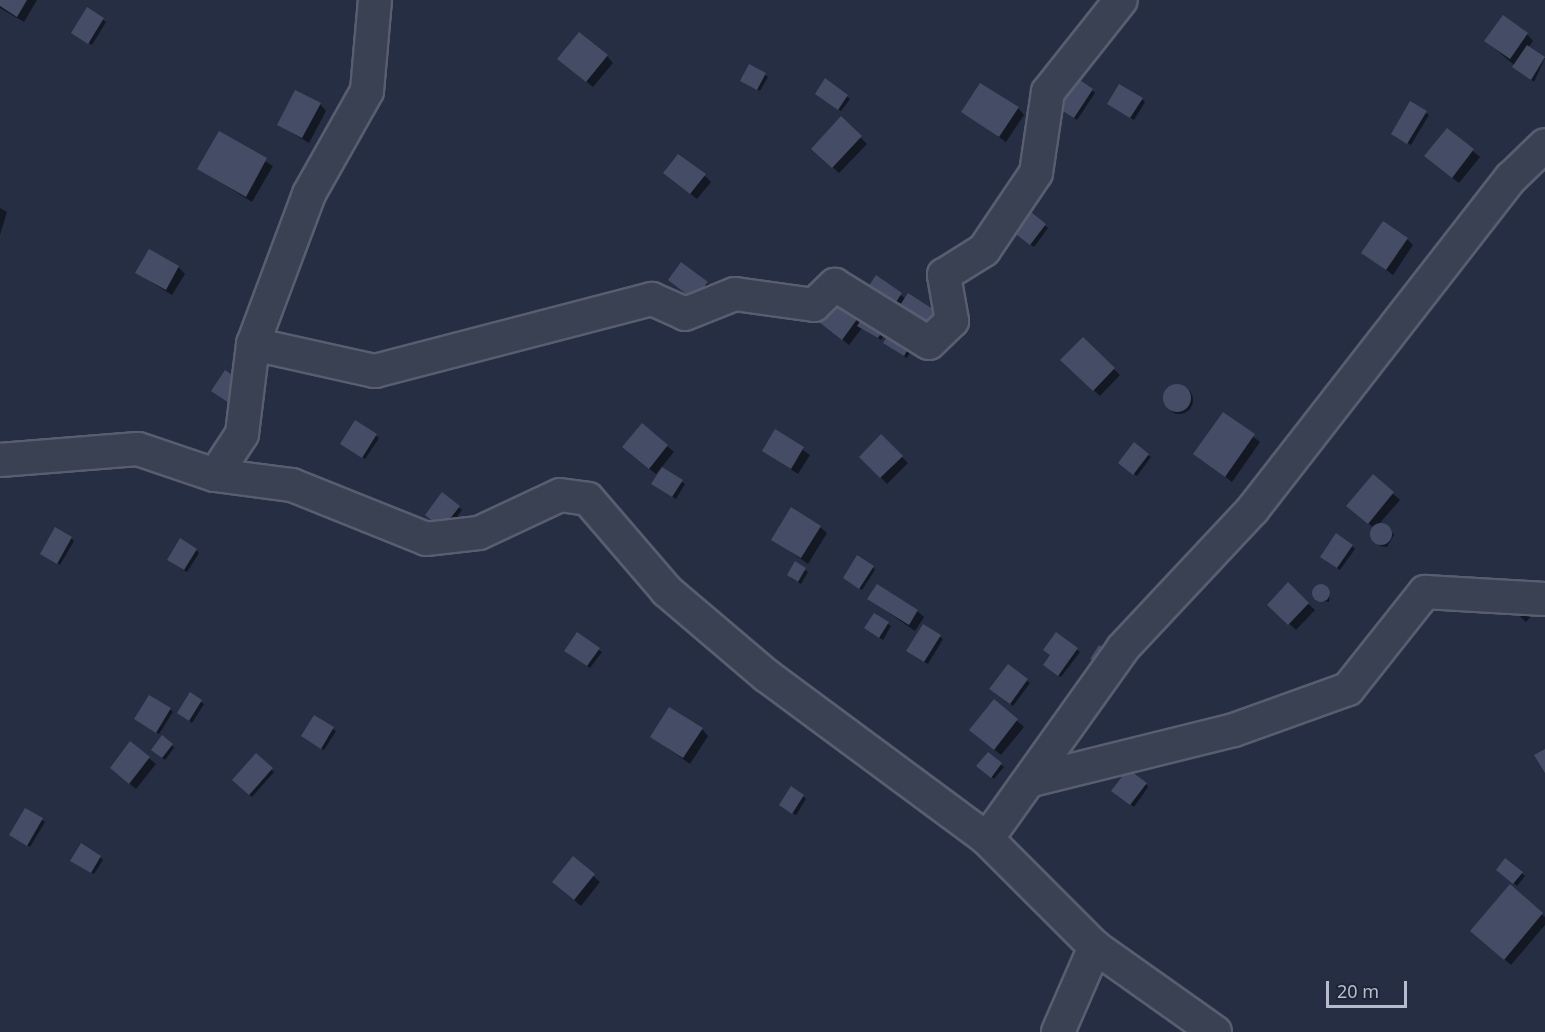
<!DOCTYPE html>
<style>
body{margin:0}
#map{position:relative;width:1545px;height:1032px;overflow:hidden;background:#252e43;font-family:"Noto Sans",sans-serif}
div>[style]{position:absolute}
[style*='--x']{left:calc(var(--x)*1px);top:calc(var(--y)*1px);width:calc(var(--w)*1px);rotate:calc(var(--a)*1deg)}
.shadow>*{inset:0;background:#0007}
.round{border-radius:50%}
.building>*{inset:0;background:#444d65}
.roads{filter:drop-shadow(2px 0 #585e70) drop-shadow(-2px 0 #585e70) drop-shadow(0 2px #585e70) drop-shadow(0 -2px #585e70)}
.street>*{height:32px;margin:-16px;padding:0 16px;transform-origin:16px;border-radius:16px;background:#3a4152}
span{translate:-50% -50%;white-space:nowrap;text-align:center;line-height:1.15;-webkit-text-stroke:5px #1e2538;paint-order:stroke}
.scale{position:absolute;left:1326px;top:981px;width:81px;height:27px;box-sizing:border-box;border:3px solid #b7bccc;border-top:0;padding-left:8px;font-size:18px;line-height:21px;white-space:nowrap;color:#b7bccc;-webkit-text-stroke:4px #1e2538;paint-order:stroke}
</style>
<div id="map">
<div class="shadow">
<i style="clip-path:polygon(0 0,37px 0,24px 22px,0 8px)"></i>
<i style="clip-path:polygon(88px 9px,106px 22px,92px 45px,76px 35px)"></i>
<i style="clip-path:polygon(1503px 17px,1527px 34px,1533px 41px,1528px 48px,1545px 58px,1534px 82px,1493px 47px)"></i>
<i style="clip-path:polygon(607px 56px,613px 63px,593px 87px,566px 65px)"></i>
<i style="clip-path:polygon(750px 66px,768px 77px,760px 91px,743px 81px)"></i>
<i style="clip-path:polygon(826px 80px,850px 99px,841px 111px,819px 96px)"></i>
<i style="clip-path:polygon(1092px 90px,1095px 93px,1077px 120px,1063px 110px)"></i>
<i style="clip-path:polygon(1142px 99px,1145px 102px,1134px 120px,1111px 106px)"></i>
<i style="clip-path:polygon(1411px 103px,1429px 115px,1411px 145px,1395px 136px)"></i>
<i style="clip-path:polygon(320px 104px,326px 111px,309px 143px,279px 125px)"></i>
<i style="clip-path:polygon(1018px 108px,1024px 115px,1006px 142px,963px 112px)"></i>
<i style="clip-path:polygon(841px 118px,867px 144px,839px 173px,813px 149px)"></i>
<i style="clip-path:polygon(1447px 130px,1480px 157px,1459px 183px,1433px 163px)"></i>
<i style="clip-path:polygon(219px 133px,273px 166px,252px 202px,199px 169px)"></i>
<i style="clip-path:polygon(705px 176px,711px 182px,697px 199px,671px 179px)"></i>
<i style="clip-path:polygon(0 208px,7px 212px,0 235px)"></i>
<i style="clip-path:polygon(1026px 210px,1048px 228px,1034px 247px,1014px 232px)"></i>
<i style="clip-path:polygon(1407px 239px,1413px 245px,1393px 275px,1363px 253px)"></i>
<i style="clip-path:polygon(178px 267px,185px 274px,172px 295px,137px 273px)"></i>
<i style="clip-path:polygon(876px 277px,906px 299px,944px 321px,866px 298px)"></i>
<i style="clip-path:polygon(672px 283px,707px 283px,710px 286px,698px 302px)"></i>
<i style="clip-path:polygon(817px 319px,857px 319px,888px 329px,881px 340px,862px 328px,849px 345px)"></i>
<i style="clip-path:polygon(1083px 339px,1120px 375px,1100px 396px,1062px 360px)"></i>
<i style="clip-path:polygon(888px 345px,915px 345px,907px 358px)"></i>
<i class="round" style="left:1165px;top:386px;width:28px;height:28px"></i>
<i style="clip-path:polygon(1223px 414px,1260px 442px,1232px 482px,1195px 454px)"></i>
<i style="clip-path:polygon(356px 422px,379px 438px,365px 459px,345px 446px)"></i>
<i style="clip-path:polygon(776px 431px,810px 455px,798px 474px,764px 451px)"></i>
<i style="clip-path:polygon(881px 436px,908px 463px,887px 484px,861px 457px)"></i>
<i style="clip-path:polygon(667px 446px,674px 452px,656px 474px,631px 454px)"></i>
<i style="clip-path:polygon(1148px 455px,1151px 457px,1137px 476px,1123px 466px)"></i>
<i style="clip-path:polygon(663px 469px,685px 484px,676px 499px,656px 487px)"></i>
<i style="clip-path:polygon(1373px 476px,1400px 500px,1379px 524px,1386px 525px,1394px 535px,1387px 547px,1380px 546px,1371px 537px,1374px 528px,1355px 512px)"></i>
<i style="clip-path:polygon(443px 494px,462px 510px,446px 531px)"></i>
<i style="clip-path:polygon(820px 527px,827px 533px,808px 564px,773px 539px)"></i>
<i style="clip-path:polygon(71px 538px,74px 541px,60px 565px,45px 556px)"></i>
<i style="clip-path:polygon(1352px 546px,1355px 549px,1340px 570px,1325px 559px)"></i>
<i style="clip-path:polygon(196px 550px,199px 553px,187px 572px,172px 563px)"></i>
<i style="clip-path:polygon(796px 563px,808px 572px,801px 584px,791px 578px)"></i>
<i style="clip-path:polygon(873px 567px,875px 570px,862px 590px,847px 581px)"></i>
<i style="clip-path:polygon(1288px 585px,1315px 610px,1296px 630px,1269px 605px)"></i>
<i style="clip-path:polygon(1316px 588px,1330px 591px,1329px 602px,1317px 600px)"></i>
<i style="clip-path:polygon(869px 599px,917px 611px,924px 617px,915px 631px)"></i>
<i style="clip-path:polygon(1506px 603px,1539px 607px,1526px 622px)"></i>
<i style="clip-path:polygon(874px 615px,891px 626px,883px 640px,869px 631px)"></i>
<i style="clip-path:polygon(924px 626px,943px 639px,928px 664px,911px 654px)"></i>
<i style="clip-path:polygon(1056px 634px,1080px 652px,1061px 677px,1048px 667px)"></i>
<i style="clip-path:polygon(577px 635px,602px 652px,590px 668px,569px 654px)"></i>
<i style="clip-path:polygon(1008px 666px,1030px 683px,1013px 706px,994px 692px)"></i>
<i style="clip-path:polygon(190px 694px,204px 704px,192px 723px,182px 716px)"></i>
<i style="clip-path:polygon(994px 702px,1024px 727px,1001px 755px,977px 736px)"></i>
<i style="clip-path:polygon(170px 709px,173px 712px,159px 734px,139px 722px)"></i>
<i style="clip-path:polygon(315px 717px,336px 731px,324px 750px,306px 739px)"></i>
<i style="clip-path:polygon(702px 729px,708px 736px,690px 764px,652px 737px)"></i>
<i style="clip-path:polygon(131px 743px,156px 764px,136px 789px,118px 774px)"></i>
<i style="clip-path:polygon(172px 745px,174px 748px,165px 760px,155px 752px)"></i>
<i style="clip-path:polygon(988px 754px,1004px 767px,994px 779px,981px 769px)"></i>
<i style="clip-path:polygon(256px 755px,274px 772px,252px 797px,234px 780px)"></i>
<i style="clip-path:polygon(1146px 784px,1148px 787px,1134px 807px,1116px 793px)"></i>
<i style="clip-path:polygon(803px 796px,806px 799px,796px 815px,783px 808px)"></i>
<i style="clip-path:polygon(26px 810px,45px 822px,30px 847px,14px 837px)"></i>
<i style="clip-path:polygon(100px 857px,103px 860px,94px 874px,75px 863px)"></i>
<i style="clip-path:polygon(573px 858px,600px 882px,581px 906px,560px 888px)"></i>
<i style="clip-path:polygon(1505px 860px,1525px 876px,1517px 886px,1500px 873px)"></i>
<i style="clip-path:polygon(1510px 887px,1545px 917px,1545px 925px,1511px 965px,1479px 937px)"></i>
</div>
<div class="building">
<i style="clip-path:polygon(0 0,27px 0,17px 17px,0 6px)"></i>
<i style="clip-path:polygon(87px 7px,104px 18px,88px 44px,71px 33px)"></i>
<i style="clip-path:polygon(1503px 15px,1528px 33px,1510px 59px,1484px 41px)"></i>
<i style="clip-path:polygon(579px 32px,608px 55px,586px 82px,557px 59px)"></i>
<i style="clip-path:polygon(1527px 45px,1545px 57px,1531px 80px,1512px 67px)"></i>
<i style="clip-path:polygon(749px 64px,766px 73px,757px 90px,740px 81px)"></i>
<i style="clip-path:polygon(825px 78px,848px 95px,838px 110px,815px 94px)"></i>
<i style="clip-path:polygon(1077px 78px,1093px 89px,1074px 118px,1058px 108px)"></i>
<i style="clip-path:polygon(980px 83px,1019px 107px,999px 137px,961px 112px)"></i>
<i style="clip-path:polygon(1119px 84px,1143px 98px,1130px 118px,1107px 104px)"></i>
<i style="clip-path:polygon(295px 90px,321px 103px,302px 138px,277px 125px)"></i>
<i style="clip-path:polygon(1410px 101px,1427px 111px,1407px 144px,1391px 134px)"></i>
<i style="clip-path:polygon(841px 116px,862px 136px,832px 168px,811px 149px)"></i>
<i style="clip-path:polygon(1447px 128px,1474px 149px,1452px 178px,1424px 156px)"></i>
<i style="clip-path:polygon(219px 131px,267px 158px,246px 197px,197px 169px)"></i>
<i style="clip-path:polygon(678px 154px,706px 174px,690px 194px,663px 173px)"></i>
<i style="clip-path:polygon(1026px 208px,1046px 224px,1030px 245px,1009px 229px)"></i>
<i style="clip-path:polygon(1383px 221px,1408px 238px,1386px 270px,1361px 253px)"></i>
<i style="clip-path:polygon(149px 249px,179px 266px,166px 290px,135px 273px)"></i>
<i style="clip-path:polygon(681px 262px,708px 282px,694px 300px,668px 280px)"></i>
<i style="clip-path:polygon(876px 275px,902px 293px,888px 314px,862px 296px)"></i>
<i style="clip-path:polygon(908px 293px,939px 313px,925px 334px,894px 314px)"></i>
<i style="clip-path:polygon(831px 298px,858px 318px,842px 340px,815px 319px)"></i>
<i style="clip-path:polygon(866px 313px,886px 325px,878px 338px,857px 326px)"></i>
<i style="clip-path:polygon(893px 328px,913px 341px,904px 356px,883px 343px)"></i>
<i style="clip-path:polygon(1083px 337px,1115px 368px,1093px 391px,1060px 360px)"></i>
<i style="clip-path:polygon(225px 370px,246px 384px,232px 405px,211px 391px)"></i>
<i class="round" style="left:1163px;top:384px;width:28px;height:28px"></i>
<i style="clip-path:polygon(1223px 412px,1255px 434px,1225px 477px,1193px 454px)"></i>
<i style="clip-path:polygon(355px 420px,377px 434px,362px 458px,340px 444px)"></i>
<i style="clip-path:polygon(642px 423px,668px 445px,649px 469px,622px 447px)"></i>
<i style="clip-path:polygon(775px 429px,804px 447px,791px 469px,762px 451px)"></i>
<i style="clip-path:polygon(881px 434px,903px 456px,880px 478px,859px 457px)"></i>
<i style="clip-path:polygon(1134px 442px,1149px 454px,1133px 475px,1118px 463px)"></i>
<i style="clip-path:polygon(662px 467px,683px 480px,672px 497px,651px 484px)"></i>
<i style="clip-path:polygon(1373px 474px,1394px 492px,1368px 524px,1346px 506px)"></i>
<i style="clip-path:polygon(442px 492px,460px 506px,442px 529px,425px 515px)"></i>
<i style="clip-path:polygon(791px 507px,821px 526px,801px 558px,771px 540px)"></i>
<i class="round" style="left:1370px;top:523px;width:22px;height:22px"></i>
<i style="clip-path:polygon(55px 527px,72px 537px,57px 564px,40px 554px)"></i>
<i style="clip-path:polygon(1336px 533px,1353px 545px,1337px 568px,1320px 557px)"></i>
<i style="clip-path:polygon(180px 538px,197px 549px,184px 570px,167px 560px)"></i>
<i style="clip-path:polygon(857px 555px,874px 566px,859px 589px,843px 578px)"></i>
<i style="clip-path:polygon(795px 561px,806px 568px,798px 582px,787px 575px)"></i>
<i style="clip-path:polygon(1288px 582px,1309px 603px,1288px 625px,1267px 605px)"></i>
<i class="round" style="left:1312px;top:584px;width:18px;height:18px"></i>
<i style="clip-path:polygon(877px 584px,918px 610px,909px 625px,867px 599px)"></i>
<i style="clip-path:polygon(874px 613px,889px 622px,879px 638px,864px 628px)"></i>
<i style="clip-path:polygon(923px 624px,941px 635px,924px 662px,906px 651px)"></i>
<i style="clip-path:polygon(577px 632px,600px 648px,587px 666px,564px 651px)"></i>
<i style="clip-path:polygon(1056px 632px,1078px 648px,1058px 676px,1043px 665px,1050px 655px,1043px 650px)"></i>
<i style="clip-path:polygon(1099px 645px,1108px 650px,1099px 664px,1090px 659px)"></i>
<i style="clip-path:polygon(1008px 664px,1028px 679px,1010px 704px,989px 689px)"></i>
<i style="clip-path:polygon(190px 692px,202px 700px,189px 721px,177px 713px)"></i>
<i style="clip-path:polygon(149px 695px,171px 708px,156px 733px,134px 719px)"></i>
<i style="clip-path:polygon(994px 699px,1018px 719px,994px 750px,969px 730px)"></i>
<i style="clip-path:polygon(669px 707px,703px 728px,683px 758px,650px 737px)"></i>
<i style="clip-path:polygon(314px 715px,334px 727px,321px 749px,301px 736px)"></i>
<i style="clip-path:polygon(162px 735px,173px 744px,162px 758px,151px 750px)"></i>
<i style="clip-path:polygon(130px 741px,150px 757px,129px 784px,110px 768px)"></i>
<i style="clip-path:polygon(1545px 749px,1545px 773px,1534px 755px)"></i>
<i style="clip-path:polygon(988px 752px,1002px 763px,991px 778px,976px 766px)"></i>
<i style="clip-path:polygon(256px 753px,273px 768px,249px 795px,232px 780px)"></i>
<i style="clip-path:polygon(1128px 769px,1147px 783px,1130px 805px,1111px 791px)"></i>
<i style="clip-path:polygon(791px 786px,804px 795px,792px 814px,779px 805px)"></i>
<i style="clip-path:polygon(25px 808px,43px 818px,27px 846px,9px 835px)"></i>
<i style="clip-path:polygon(81px 843px,101px 856px,91px 873px,70px 861px)"></i>
<i style="clip-path:polygon(573px 856px,595px 874px,574px 900px,552px 882px)"></i>
<i style="clip-path:polygon(1505px 858px,1523px 872px,1513px 884px,1496px 870px)"></i>
<i style="clip-path:polygon(1510px 884px,1543px 913px,1504px 960px,1470px 931px)"></i>
</div>
<div class="roads">
<div class="street">
<i style="--x:253;--y:344;--w:125;--a:12.5"></i>
<i style="--x:375;--y:371;--w:286;--a:-14.6"></i>
<i style="--x:652;--y:299;--w:36;--a:24"></i>
<i style="--x:685;--y:314;--w:54;--a:-21.8"></i>
<i style="--x:735;--y:294;--w:80;--a:7.9"></i>
<i style="--x:814;--y:305;--w:29;--a:-44"></i>
<i style="--x:835;--y:285;--w:110;--a:31.7"></i>
<i style="--x:929;--y:343;--w:32;--a:-44"></i>
<i style="--x:952;--y:321;--w:47;--a:-99.9"></i>
<i style="--x:944;--y:275;--w:47;--a:-32"></i>
<i style="--x:984;--y:250;--w:93;--a:-56"></i>
<i style="--x:1036;--y:173;--w:82;--a:-81.6"></i>
<i style="--x:1048;--y:92;--w:117;--a:-51.6"></i>
<i style="--x:0;--y:460;--w:138;--a:-4.6"></i>
<i style="--x:138;--y:449;--w:81;--a:18.7"></i>
<i style="--x:215;--y:475;--w:78;--a:7.4"></i>
<i style="--x:292;--y:485;--w:144;--a:21.9"></i>
<i style="--x:426;--y:539;--w:53;--a:-6.5"></i>
<i style="--x:479;--y:533;--w:89;--a:-25.1"></i>
<i style="--x:560;--y:495;--w:28;--a:8"></i>
<i style="--x:588;--y:499;--w:121;--a:49.3"></i>
<i style="--x:667;--y:591;--w:131;--a:40.4"></i>
<i style="--x:767;--y:676;--w:274;--a:36.5"></i>
<i style="--x:987;--y:839;--w:153;--a:45"></i>
<i style="--x:1095;--y:947;--w:147;--a:35.3"></i>
<i style="--x:215;--y:475;--w:49;--a:-56.6"></i>
<i style="--x:242;--y:434;--w:91;--a:-83"></i>
<i style="--x:253;--y:344;--w:160;--a:-69.5"></i>
<i style="--x:309;--y:194;--w:118;--a:-60.6"></i>
<i style="--x:367;--y:91;--w:91;--a:-85"></i>
<i style="--x:1032;--y:780;--w:208;--a:-13.9"></i>
<i style="--x:1234;--y:730;--w:121;--a:-19.8"></i>
<i style="--x:1348;--y:689;--w:124;--a:-51.6"></i>
<i style="--x:1425;--y:592;--w:120;--a:3.3"></i>
<i style="--x:987;--y:839;--w:234;--a:-54.5"></i>
<i style="--x:1123;--y:648;--w:190;--a:-46.9"></i>
<i style="--x:1253;--y:509;--w:420;--a:-52.1"></i>
<i style="--x:1511;--y:178;--w:47;--a:-44.1"></i>
<i style="--x:1058;--y:1032;--w:93;--a:-66.5"></i>
</div>
</div>
<div class="scale">20 m</div>
</div>
